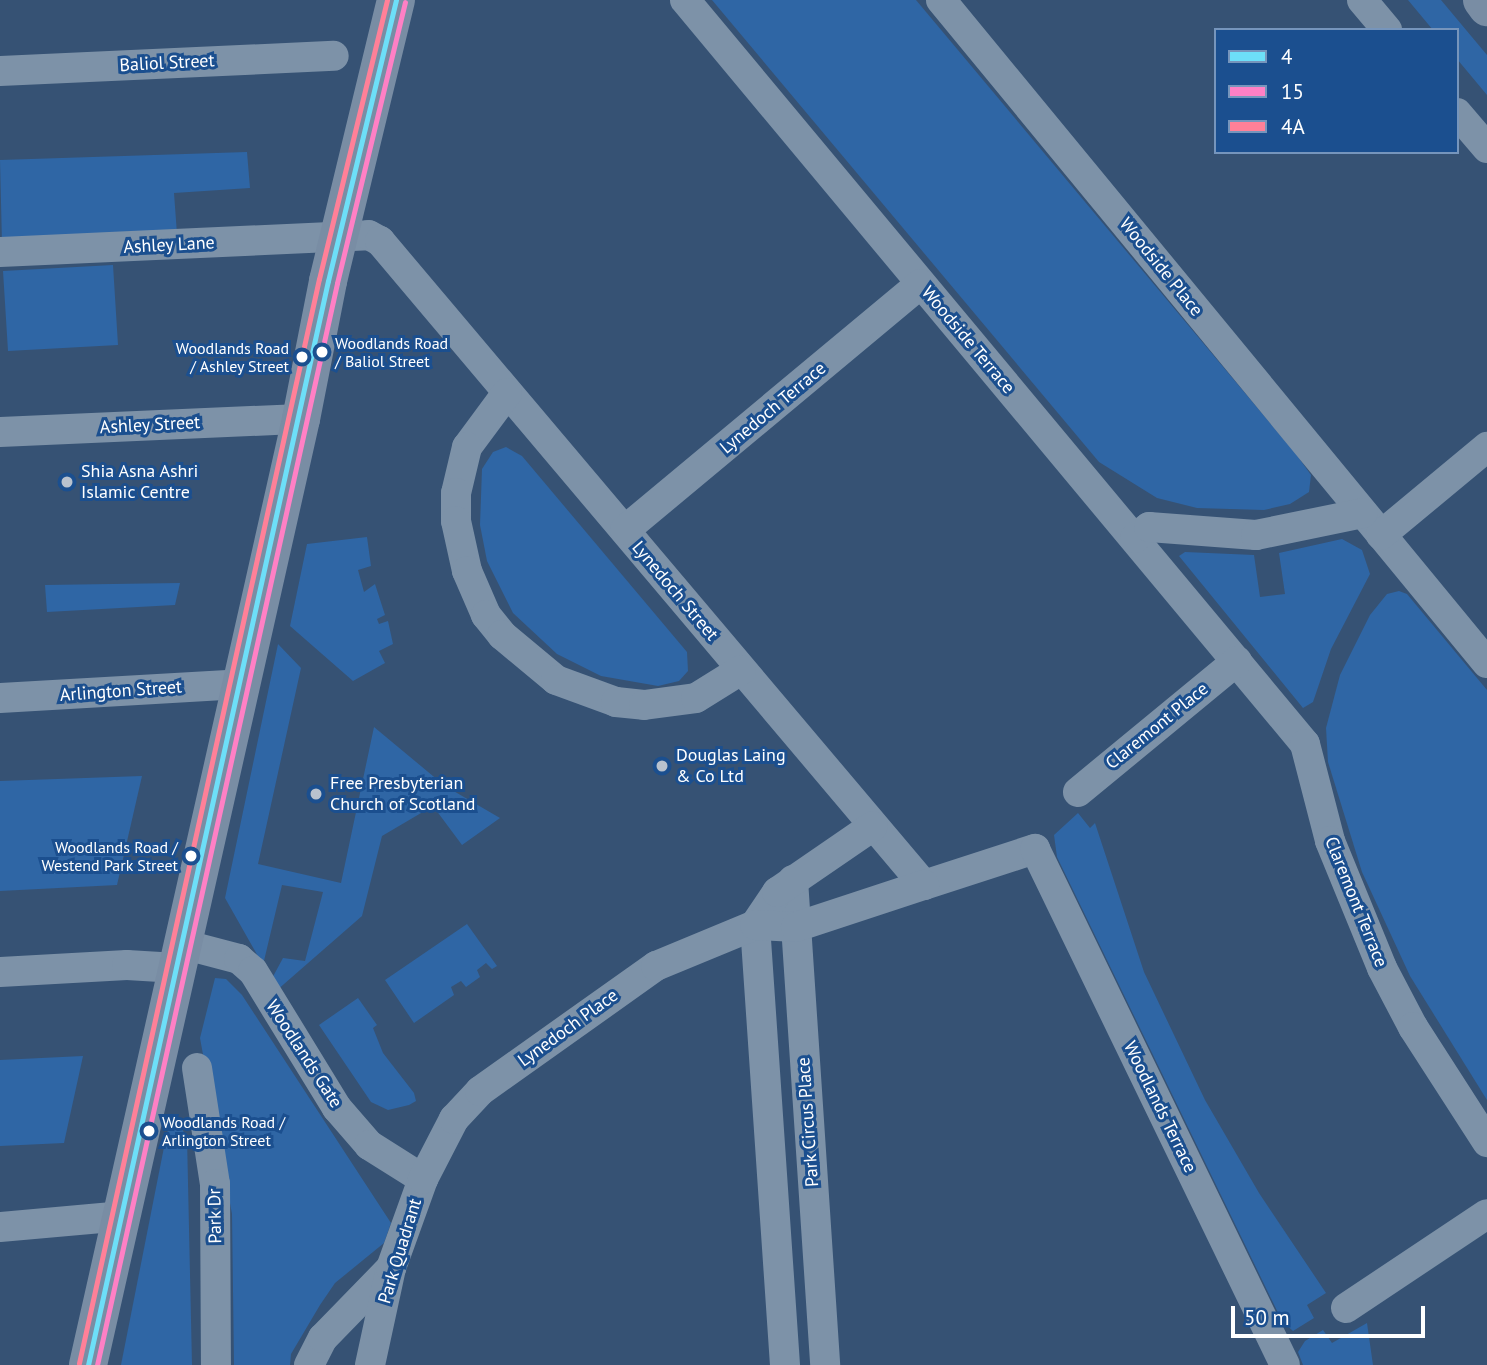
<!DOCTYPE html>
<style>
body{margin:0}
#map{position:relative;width:1487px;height:1365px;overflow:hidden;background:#365274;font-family:"PT Sans",sans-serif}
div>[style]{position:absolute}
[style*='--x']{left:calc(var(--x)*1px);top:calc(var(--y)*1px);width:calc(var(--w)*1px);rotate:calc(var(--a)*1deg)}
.green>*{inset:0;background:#2f66a5}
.street>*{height:30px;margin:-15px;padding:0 15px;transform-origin:15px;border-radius:15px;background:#7d92a8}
.secondary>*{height:38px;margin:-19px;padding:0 19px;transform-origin:19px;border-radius:19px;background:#798da4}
.bus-1>*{height:5px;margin:-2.5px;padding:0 2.5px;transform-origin:2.5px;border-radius:2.5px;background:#6ddff8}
.bus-2>*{height:5px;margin:-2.5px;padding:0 2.5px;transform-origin:2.5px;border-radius:2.5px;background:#ff80c5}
.bus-3>*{height:5px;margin:-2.5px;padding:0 2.5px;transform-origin:2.5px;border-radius:2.5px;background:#ff8098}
.dots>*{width:19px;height:19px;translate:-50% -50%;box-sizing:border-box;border:4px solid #1b4f8f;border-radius:50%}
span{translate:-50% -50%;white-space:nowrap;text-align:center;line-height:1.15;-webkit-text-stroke:6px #1b4f8f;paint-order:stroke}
.bus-label{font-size:16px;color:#fff}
.left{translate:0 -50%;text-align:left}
.right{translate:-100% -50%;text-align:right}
.street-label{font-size:18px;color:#fff}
.poi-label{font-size:18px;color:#fff}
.legend{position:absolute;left:1214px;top:28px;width:245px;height:126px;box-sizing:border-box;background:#1b4f8f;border:2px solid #7695bc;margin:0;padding:9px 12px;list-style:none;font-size:21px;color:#fff}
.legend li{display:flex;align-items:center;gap:14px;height:35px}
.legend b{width:35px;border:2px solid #7695bc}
.scale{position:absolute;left:1231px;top:1306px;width:194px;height:32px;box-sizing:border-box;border:4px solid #fff;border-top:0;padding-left:9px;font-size:21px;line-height:24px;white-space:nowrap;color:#fff;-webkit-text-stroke:5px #1b4f8f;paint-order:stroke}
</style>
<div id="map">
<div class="green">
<i style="clip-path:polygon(712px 0,916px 0,1296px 454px,1311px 475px,1309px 492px,1290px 504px,1264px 510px,1197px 508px,1157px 498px,1099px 462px)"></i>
<i style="clip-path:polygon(1408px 0,1441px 0,1487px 55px,1487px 95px,1457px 59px,1457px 30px,1433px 30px)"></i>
<i style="clip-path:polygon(247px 152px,250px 188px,174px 193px,177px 234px,2px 244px,0 160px)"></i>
<i style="clip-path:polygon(113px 265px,118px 345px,8px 351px,3px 271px)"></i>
<i style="clip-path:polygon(506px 447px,522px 456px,687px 652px,688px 671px,679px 681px,658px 686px,601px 676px,557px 654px,513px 613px,487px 561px,480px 525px,482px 469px,493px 452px)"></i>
<i style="clip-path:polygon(367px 537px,371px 566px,358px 570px,364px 592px,375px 584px,385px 615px,377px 619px,379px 624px,388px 621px,393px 644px,379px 651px,385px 663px,353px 681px,290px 626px,307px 544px)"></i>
<i style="clip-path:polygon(1342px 539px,1362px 550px,1370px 574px,1331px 649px,1313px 702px,1303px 708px,1179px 556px,1185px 552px,1254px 555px,1260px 597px,1285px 594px,1279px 553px)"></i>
<i style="clip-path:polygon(180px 583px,175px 605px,47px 612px,45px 585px)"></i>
<i style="clip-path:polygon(1399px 591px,1407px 594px,1487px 690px,1487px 1100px,1410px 976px,1362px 872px,1328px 762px,1326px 728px,1340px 675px,1370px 615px,1387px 594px)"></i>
<i style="clip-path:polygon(278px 644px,301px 668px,258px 864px,341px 883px,374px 727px,445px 786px,500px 818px,462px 845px,433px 806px,382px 836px,362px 916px,276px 991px,270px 982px,283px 958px,305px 961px,323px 892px,282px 885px,263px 965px,225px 898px)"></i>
<i style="clip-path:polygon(142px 776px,117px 885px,0 891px,0 781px)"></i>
<i style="clip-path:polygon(1078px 813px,1090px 828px,1095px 823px,1144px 972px,1205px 1100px,1259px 1193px,1326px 1293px,1307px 1305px,1314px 1318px,1293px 1331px,1282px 1321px,1057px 857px,1054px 835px)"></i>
<i style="clip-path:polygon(467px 924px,497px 966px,492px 969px,486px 963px,477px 970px,480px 977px,466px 987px,461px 981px,451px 987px,454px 995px,414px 1023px,385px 980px)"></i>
<i style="clip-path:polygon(215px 978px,226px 979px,242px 995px,391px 1223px,384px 1243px,335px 1283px,320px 1305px,291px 1354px,290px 1365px,234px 1365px,232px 1214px,200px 1038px)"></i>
<i style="clip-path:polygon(358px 998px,377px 1025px,373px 1028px,383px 1053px,414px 1093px,416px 1101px,409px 1105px,388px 1110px,371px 1102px,319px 1025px)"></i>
<i style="clip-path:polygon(83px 1056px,64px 1143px,0 1146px,0 1060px)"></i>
<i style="clip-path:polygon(178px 1123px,187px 1137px,192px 1365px,121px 1365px,167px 1132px)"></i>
<i style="clip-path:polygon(1367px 1323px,1373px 1365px,1303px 1365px,1298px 1352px,1305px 1341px,1323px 1330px,1332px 1343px)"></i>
</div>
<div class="street">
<i style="--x:685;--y:0;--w:968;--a:50.19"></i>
<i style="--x:1305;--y:744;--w:100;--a:75.5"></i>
<i style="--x:1330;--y:841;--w:137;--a:67.7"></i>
<i style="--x:1382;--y:968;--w:67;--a:62.3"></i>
<i style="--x:1413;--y:1027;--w:137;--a:57.2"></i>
<i style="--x:941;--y:0;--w:859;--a:50.53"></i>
<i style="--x:1362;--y:0;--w:39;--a:50"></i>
<i style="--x:0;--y:71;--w:334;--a:-2.6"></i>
<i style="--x:1457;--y:113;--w:46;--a:49.4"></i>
<i style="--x:0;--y:252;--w:369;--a:-2.6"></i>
<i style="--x:369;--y:235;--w:13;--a:29"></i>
<i style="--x:380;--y:241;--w:843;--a:49.81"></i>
<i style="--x:924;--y:885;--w:117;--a:-18"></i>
<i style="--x:1035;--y:849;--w:573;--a:64.15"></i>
<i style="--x:507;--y:393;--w:67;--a:126.5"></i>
<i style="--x:467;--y:447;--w:47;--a:103.4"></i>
<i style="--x:456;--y:493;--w:28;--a:90"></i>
<i style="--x:456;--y:521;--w:51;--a:77.6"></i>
<i style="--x:467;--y:571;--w:48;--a:66.6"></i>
<i style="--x:486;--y:615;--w:26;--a:51"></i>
<i style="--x:502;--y:635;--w:70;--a:39.8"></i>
<i style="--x:556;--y:680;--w:64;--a:20.1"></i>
<i style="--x:616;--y:702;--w:28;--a:6"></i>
<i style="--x:644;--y:705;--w:52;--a:-7.7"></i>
<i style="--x:696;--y:698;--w:53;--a:-31.9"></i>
<i style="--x:0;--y:432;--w:301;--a:-2.5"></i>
<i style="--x:625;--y:530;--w:384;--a:-39.8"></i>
<i style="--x:1381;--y:535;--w:138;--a:-39.7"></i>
<i style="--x:1135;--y:538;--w:18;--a:-38"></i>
<i style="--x:1149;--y:527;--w:107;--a:4.3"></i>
<i style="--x:1256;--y:535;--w:109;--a:-11.6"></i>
<i style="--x:0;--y:698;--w:241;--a:-3.3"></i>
<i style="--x:1078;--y:792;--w:206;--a:-39.5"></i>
<i style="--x:793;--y:880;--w:486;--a:86.2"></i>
<i style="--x:755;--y:925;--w:441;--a:86.1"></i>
<i style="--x:755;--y:925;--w:40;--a:-56"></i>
<i style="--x:777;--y:892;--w:116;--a:-34.5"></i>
<i style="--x:182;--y:944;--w:59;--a:14.7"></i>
<i style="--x:239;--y:959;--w:18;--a:41"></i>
<i style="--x:253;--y:971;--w:161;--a:58.5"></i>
<i style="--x:337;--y:1108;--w:49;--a:49.1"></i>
<i style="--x:369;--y:1145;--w:64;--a:32.2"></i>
<i style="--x:0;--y:972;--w:127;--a:-3.2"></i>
<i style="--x:127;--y:965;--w:50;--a:3.4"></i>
<i style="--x:197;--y:1068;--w:117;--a:81.2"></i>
<i style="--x:215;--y:1184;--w:181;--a:89.7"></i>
<i style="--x:0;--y:1227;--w:124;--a:-5.1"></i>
<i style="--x:1346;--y:1308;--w:169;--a:-33.7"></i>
<i style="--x:309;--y:1365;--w:30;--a:-63"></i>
<i style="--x:323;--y:1338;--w:98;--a:-45.8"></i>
<i style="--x:370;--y:1365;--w:99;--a:-77.8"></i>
<i style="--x:391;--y:1268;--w:95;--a:-70.2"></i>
<i style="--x:423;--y:1179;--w:68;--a:-62.7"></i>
<i style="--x:454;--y:1119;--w:38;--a:-47"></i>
<i style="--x:480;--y:1091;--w:216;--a:-35.4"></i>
<i style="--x:656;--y:966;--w:107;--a:-22.5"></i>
<i style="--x:755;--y:925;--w:41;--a:2.8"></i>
<i style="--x:796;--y:927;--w:135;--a:-18.2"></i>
</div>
<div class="secondary">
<i style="--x:1482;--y:0;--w:9;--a:54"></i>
<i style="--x:88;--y:1365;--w:970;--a:-77.31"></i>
<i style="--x:301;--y:419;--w:141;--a:-78.9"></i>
<i style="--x:328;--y:281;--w:289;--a:-76.4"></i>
</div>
<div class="bus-1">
<i style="--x:88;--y:1365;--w:1110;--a:-77.52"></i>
<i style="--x:328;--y:281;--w:289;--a:-76.4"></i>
</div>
<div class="bus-2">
<i style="--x:97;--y:1365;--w:1108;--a:-77.49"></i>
<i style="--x:337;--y:283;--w:289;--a:-76.4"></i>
</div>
<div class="bus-3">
<i style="--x:79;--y:1363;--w:1110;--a:-77.52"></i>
<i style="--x:319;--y:279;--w:287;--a:-76.3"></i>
</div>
<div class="dots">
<i style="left:322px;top:352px;background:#fff"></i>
<i style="left:302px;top:357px;background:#fff"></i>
<i style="left:67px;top:482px;background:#b9c2ce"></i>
<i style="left:662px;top:766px;background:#b9c2ce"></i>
<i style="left:316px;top:794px;background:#b9c2ce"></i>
<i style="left:191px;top:856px;background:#fff"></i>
<i style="left:149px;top:1131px;background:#fff"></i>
</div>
<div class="bus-label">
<span class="left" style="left:335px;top:352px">Woodlands Road<br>/ Baliol Street</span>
<span class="right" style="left:289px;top:357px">Woodlands Road<br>/ Ashley Street</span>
<span class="right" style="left:178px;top:856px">Woodlands Road /<br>Westend Park Street</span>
<span class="left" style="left:162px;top:1131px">Woodlands Road /<br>Arlington Street</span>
</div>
<div class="street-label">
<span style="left:167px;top:63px;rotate:-3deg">Baliol Street</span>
<span style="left:169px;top:245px;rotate:-3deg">Ashley Lane</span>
<span style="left:1161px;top:267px;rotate:51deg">Woodside Place</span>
<span style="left:968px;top:340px;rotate:50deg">Woodside Terrace</span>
<span style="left:773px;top:408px;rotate:-40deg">Lynedoch Terrace</span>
<span style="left:150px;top:425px;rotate:-3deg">Ashley Street</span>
<span style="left:675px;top:591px;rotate:50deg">Lynedoch Street</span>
<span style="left:121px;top:691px;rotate:-4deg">Arlington Street</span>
<span style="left:1157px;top:726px;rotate:-39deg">Claremont Place</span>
<span style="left:1356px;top:902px;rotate:68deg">Claremont Terrace</span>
<span style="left:568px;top:1028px;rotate:-36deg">Lynedoch Place</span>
<span style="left:304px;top:1054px;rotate:57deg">Woodlands Gate</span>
<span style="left:1160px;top:1107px;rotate:64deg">Woodlands Terrace</span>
<span style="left:808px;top:1122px;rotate:-94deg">Park Circus Place</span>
<span style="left:215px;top:1216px;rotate:-91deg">Park Dr</span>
<span style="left:400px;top:1251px;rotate:-73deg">Park Quadrant</span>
</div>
<div class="poi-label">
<span class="left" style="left:81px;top:482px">Shia Asna Ashri<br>Islamic Centre</span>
<span class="left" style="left:676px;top:766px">Douglas Laing<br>&amp; Co Ltd</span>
<span class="left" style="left:330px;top:794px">Free Presbyterian<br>Church of Scotland</span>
</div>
<ul class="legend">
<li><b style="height:9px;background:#6ddff8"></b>4</li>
<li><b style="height:9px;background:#ff80c5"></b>15</li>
<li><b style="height:9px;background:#ff8098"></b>4A</li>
</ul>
<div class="scale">50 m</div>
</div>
